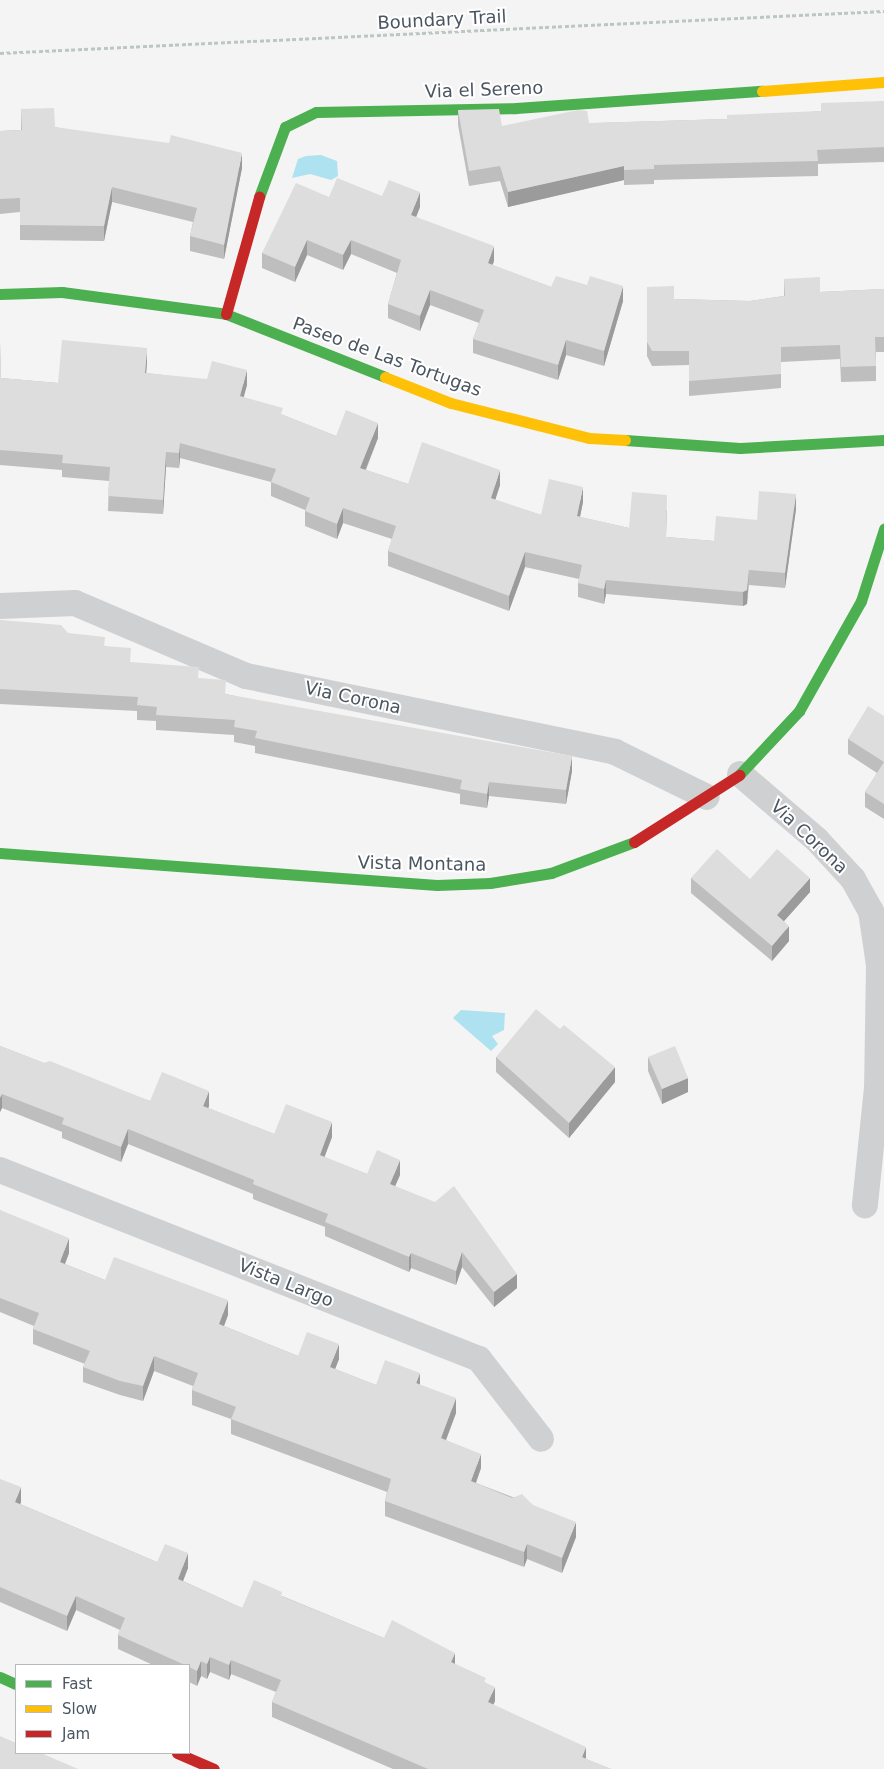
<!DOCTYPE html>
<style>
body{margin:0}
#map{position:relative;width:884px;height:1769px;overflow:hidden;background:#f4f4f4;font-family:"DejaVu Sans",sans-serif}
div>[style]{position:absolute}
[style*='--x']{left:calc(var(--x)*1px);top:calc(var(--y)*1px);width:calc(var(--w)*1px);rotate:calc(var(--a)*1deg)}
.water>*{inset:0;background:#aee2f0}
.path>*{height:3px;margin-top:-1.5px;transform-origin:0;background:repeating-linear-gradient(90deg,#bcc7c4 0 4px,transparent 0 6.5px)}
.street>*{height:26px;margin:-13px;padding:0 13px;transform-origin:13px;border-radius:13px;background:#ced0d2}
.fast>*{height:11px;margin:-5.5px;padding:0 5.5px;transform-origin:5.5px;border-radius:5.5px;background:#4caf50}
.slow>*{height:11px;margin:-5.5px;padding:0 5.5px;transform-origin:5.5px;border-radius:5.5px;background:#ffc107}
.jam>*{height:11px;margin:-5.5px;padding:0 5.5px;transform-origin:5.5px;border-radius:5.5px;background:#c62828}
.wall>*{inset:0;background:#bebebf}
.shaded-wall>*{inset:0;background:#9b9b9b}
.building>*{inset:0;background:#ddddde}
span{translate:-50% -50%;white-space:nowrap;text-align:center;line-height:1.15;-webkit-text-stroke:4px #fff;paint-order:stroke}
.street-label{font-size:18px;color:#4a5661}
.legend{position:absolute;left:15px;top:1664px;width:175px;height:90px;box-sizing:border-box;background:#fff;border:1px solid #b7bbc0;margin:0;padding:6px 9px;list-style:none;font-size:15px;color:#4a5661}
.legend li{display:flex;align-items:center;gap:10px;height:25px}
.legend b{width:25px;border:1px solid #b7bbc0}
</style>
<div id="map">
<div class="water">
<i style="clip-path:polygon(306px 156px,321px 155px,337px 161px,338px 176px,331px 180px,310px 174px,292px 178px,298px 159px)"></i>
<i style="clip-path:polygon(461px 1010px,505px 1013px,504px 1030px,492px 1036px,498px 1044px,491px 1051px,453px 1018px)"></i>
</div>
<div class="path">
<i style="--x:0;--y:53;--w:885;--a:-2.72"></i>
</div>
<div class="street">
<i style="--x:0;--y:606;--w:75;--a:-2.3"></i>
<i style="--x:75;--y:603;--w:186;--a:23.1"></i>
<i style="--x:246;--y:676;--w:377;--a:11.6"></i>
<i style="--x:615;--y:752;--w:102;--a:26.1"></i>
<i style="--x:740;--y:774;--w:101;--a:40.6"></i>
<i style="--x:817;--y:840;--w:53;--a:47.3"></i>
<i style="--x:853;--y:879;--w:37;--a:61"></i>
<i style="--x:871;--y:911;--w:55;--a:81.6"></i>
<i style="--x:879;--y:965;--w:123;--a:90.9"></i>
<i style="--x:877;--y:1088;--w:118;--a:95.9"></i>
<i style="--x:0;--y:1170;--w:515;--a:21.53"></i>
<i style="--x:479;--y:1359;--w:101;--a:52.2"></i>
</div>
<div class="fast">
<i style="--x:259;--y:197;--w:75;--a:-69.6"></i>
<i style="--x:285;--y:127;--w:34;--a:-26"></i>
<i style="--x:316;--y:112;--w:200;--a:-1.1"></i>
<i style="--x:516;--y:108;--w:247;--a:-4"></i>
<i style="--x:0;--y:294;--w:62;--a:-1.8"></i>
<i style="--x:62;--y:292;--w:165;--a:7.6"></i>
<i style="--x:226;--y:314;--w:171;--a:21.6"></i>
<i style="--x:625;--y:440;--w:115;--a:4"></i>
<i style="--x:740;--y:448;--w:144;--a:-3.2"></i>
<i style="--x:739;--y:775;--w:88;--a:-46.8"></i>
<i style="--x:799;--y:711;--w:126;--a:-60.6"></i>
<i style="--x:861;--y:601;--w:76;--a:-72.3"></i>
<i style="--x:0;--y:853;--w:438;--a:4.2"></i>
<i style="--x:437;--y:885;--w:53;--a:-2.2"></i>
<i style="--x:490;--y:883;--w:62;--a:-9.3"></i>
<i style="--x:551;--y:873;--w:89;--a:-20.5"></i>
<i style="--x:0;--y:1677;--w:17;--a:24"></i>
</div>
<div class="slow">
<i style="--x:762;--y:91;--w:122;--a:-4.2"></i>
<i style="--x:385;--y:377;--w:71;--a:21.5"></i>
<i style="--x:451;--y:403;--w:142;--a:14.2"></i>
<i style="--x:589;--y:438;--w:36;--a:3"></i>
</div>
<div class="jam">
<i style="--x:226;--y:314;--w:122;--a:-74.2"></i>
<i style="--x:634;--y:842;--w:125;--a:-32.5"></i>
<i style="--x:177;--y:1753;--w:40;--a:23.4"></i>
</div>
<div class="wall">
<i style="clip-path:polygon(884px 101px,884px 162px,818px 164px,818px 176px,654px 180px,654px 184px,624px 185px,624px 180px,508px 207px,500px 181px,469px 186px,458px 125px,458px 110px,502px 126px,727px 119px,821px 111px)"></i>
<i style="clip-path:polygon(21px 109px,55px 127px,242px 168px,224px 259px,190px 251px,190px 236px,193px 222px,112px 202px,104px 241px,20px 240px,20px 212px,0 214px,0 131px,21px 130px)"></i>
<i style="clip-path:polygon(382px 196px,420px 207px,416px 217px,494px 261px,492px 265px,551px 287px,623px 301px,604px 366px,566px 355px,558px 380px,473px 353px,473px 339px,479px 323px,430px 305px,420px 331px,388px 318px,388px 304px,397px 273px,351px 254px,343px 270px,307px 255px,295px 282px,262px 268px,262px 253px,329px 197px)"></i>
<i style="clip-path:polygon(784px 279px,820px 292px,884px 289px,884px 352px,876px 352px,876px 381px,841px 382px,840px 359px,781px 362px,781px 388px,689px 396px,689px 365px,652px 366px,647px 356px,647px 287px,674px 299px,750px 301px,784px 296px)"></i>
<i style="clip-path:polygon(0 342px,1px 378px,58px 383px,147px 363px,146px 373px,247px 385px,243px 397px,283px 415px,336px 436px,378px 438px,366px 470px,408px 484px,500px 485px,495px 500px,541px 515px,583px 502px,580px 517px,629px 528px,667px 510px,666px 537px,714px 541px,757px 520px,796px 509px,785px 588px,749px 585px,747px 604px,743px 606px,606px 594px,604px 604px,578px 597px,578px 583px,579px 579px,525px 567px,509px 611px,388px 566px,388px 551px,392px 539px,343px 523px,337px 539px,305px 526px,305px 510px,271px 496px,271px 482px,180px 458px,179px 468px,166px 467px,163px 514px,108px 511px,109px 481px,62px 477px,62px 470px,0 465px)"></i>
<i style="clip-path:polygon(0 620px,68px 633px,105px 646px,131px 663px,199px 679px,226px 694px,572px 771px,566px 804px,489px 796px,487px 808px,460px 804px,460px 794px,255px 753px,255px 746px,234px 742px,234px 735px,156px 730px,156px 721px,137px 720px,137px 711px,0 704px)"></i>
<i style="clip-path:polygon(884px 716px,884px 819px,865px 807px,865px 792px,877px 773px,848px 754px,848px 739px)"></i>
<i style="clip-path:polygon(691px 878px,750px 879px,810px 892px,784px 921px,789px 941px,772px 961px,691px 893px)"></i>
<i style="clip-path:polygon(0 1046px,44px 1063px,150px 1101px,209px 1106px,208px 1108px,274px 1134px,332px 1137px,324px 1157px,367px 1174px,400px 1175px,395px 1186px,517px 1288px,494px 1307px,462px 1267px,456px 1285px,411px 1268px,409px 1272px,325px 1236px,325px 1227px,253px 1199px,253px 1194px,128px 1144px,121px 1162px,62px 1138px,62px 1132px,2px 1108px,0 1112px)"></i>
<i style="clip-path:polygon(496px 1057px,615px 1082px,569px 1138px,496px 1072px)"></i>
<i style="clip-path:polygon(648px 1057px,688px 1092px,662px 1104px,648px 1071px)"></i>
<i style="clip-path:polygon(0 1210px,69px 1253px,65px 1264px,105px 1280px,228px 1315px,224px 1326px,298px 1356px,339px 1359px,335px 1369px,376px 1385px,420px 1385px,456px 1413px,446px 1440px,481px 1468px,476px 1483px,533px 1505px,576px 1537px,562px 1573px,527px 1559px,524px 1567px,385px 1516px,385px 1501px,387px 1492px,231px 1434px,231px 1419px,192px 1405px,192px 1390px,193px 1386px,154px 1371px,143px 1401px,120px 1395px,83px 1382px,83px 1367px,85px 1364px,33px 1344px,33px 1329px,34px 1326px,0 1312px)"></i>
<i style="clip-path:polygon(0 1479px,21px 1502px,20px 1504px,157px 1562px,188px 1568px,183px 1581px,242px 1608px,282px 1596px,384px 1638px,455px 1664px,486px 1683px,495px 1701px,493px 1705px,586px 1759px,611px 1769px,393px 1769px,272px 1717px,272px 1702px,276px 1692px,231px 1674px,229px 1680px,210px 1672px,207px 1679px,201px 1676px,197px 1686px,189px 1682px,189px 1665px,153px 1665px,118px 1649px,118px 1635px,120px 1630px,76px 1610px,67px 1631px,0 1602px)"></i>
</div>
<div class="shaded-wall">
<i style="clip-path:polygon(242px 153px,242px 168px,224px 259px,224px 245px)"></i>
<i style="clip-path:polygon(624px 166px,624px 180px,508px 207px,508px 192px)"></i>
<i style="clip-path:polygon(112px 187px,112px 202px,104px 241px,104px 226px)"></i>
<i style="clip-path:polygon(420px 192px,420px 207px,411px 230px,411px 215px)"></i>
<i style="clip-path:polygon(307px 240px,307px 255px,295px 282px,295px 267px)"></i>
<i style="clip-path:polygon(351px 240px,351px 254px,343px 270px,343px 255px)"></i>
<i style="clip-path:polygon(494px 246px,494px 261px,488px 278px,488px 263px)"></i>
<i style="clip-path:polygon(623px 286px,623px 301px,604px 366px,604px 351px)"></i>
<i style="clip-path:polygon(430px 290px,430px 305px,420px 331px,420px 316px)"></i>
<i style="clip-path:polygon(566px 340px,566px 355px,558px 380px,558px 365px)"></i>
<i style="clip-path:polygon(147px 348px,147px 363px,145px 388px,145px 373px)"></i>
<i style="clip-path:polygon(247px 370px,247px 385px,240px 411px,240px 396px)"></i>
<i style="clip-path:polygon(378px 423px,378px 438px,360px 483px,360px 468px)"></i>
<i style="clip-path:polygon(180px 443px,180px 458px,179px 468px,179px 453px)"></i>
<i style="clip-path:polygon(166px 452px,166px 467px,163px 514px,163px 500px)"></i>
<i style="clip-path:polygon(500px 470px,500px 485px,491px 513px,491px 498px)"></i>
<i style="clip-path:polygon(583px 487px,583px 502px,577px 531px,577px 516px)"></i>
<i style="clip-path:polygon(796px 494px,796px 509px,785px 588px,785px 573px)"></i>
<i style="clip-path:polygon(343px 508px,343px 523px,337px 539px,337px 524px)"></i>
<i style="clip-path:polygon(525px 552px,525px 567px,509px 611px,509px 596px)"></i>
<i style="clip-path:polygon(749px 570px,747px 604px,743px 606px,743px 592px)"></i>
<i style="clip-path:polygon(606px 580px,606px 594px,604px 604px,604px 589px)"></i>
<i style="clip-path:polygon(572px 756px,572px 771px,566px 804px,566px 790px)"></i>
<i style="clip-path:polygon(489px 782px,489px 796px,487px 808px,487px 794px)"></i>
<i style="clip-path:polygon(810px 878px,810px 892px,777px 929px,777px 915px)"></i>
<i style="clip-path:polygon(789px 926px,789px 941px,772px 961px,772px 946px)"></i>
<i style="clip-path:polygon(615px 1067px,615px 1082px,569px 1138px,569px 1123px)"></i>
<i style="clip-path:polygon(688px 1078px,688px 1092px,662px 1104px,662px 1089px)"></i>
<i style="clip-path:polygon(209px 1091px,209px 1106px,203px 1121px,203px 1106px)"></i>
<i style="clip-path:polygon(2px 1094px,2px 1108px,0 1112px,0 1098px)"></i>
<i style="clip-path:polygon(332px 1122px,332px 1137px,320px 1169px,320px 1155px)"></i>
<i style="clip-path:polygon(128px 1129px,128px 1144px,121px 1162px,121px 1147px)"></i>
<i style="clip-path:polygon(400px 1160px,400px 1175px,390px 1198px,390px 1184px)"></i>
<i style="clip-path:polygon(69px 1238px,69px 1253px,60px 1277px,60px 1262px)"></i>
<i style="clip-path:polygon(462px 1252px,462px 1267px,456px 1285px,456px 1271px)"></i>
<i style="clip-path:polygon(411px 1253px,411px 1268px,409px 1272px,409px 1257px)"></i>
<i style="clip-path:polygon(517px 1274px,517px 1288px,494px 1307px,494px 1292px)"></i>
<i style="clip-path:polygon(228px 1300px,228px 1315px,219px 1339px,219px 1324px)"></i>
<i style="clip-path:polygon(339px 1344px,339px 1359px,330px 1382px,330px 1367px)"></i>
<i style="clip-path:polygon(154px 1356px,154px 1371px,143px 1401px,143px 1386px)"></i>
<i style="clip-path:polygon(420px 1373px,420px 1388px,416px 1383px)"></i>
<i style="clip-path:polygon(456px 1398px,456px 1413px,441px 1453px,441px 1438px)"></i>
<i style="clip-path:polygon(481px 1454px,481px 1468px,471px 1496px,471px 1481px)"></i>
<i style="clip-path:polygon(21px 1487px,21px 1502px,15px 1517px,15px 1502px)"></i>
<i style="clip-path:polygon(576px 1522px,576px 1537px,562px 1573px,562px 1558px)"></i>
<i style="clip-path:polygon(527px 1544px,527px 1559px,524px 1567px,524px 1552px)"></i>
<i style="clip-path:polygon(188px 1553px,188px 1568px,178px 1594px,178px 1579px)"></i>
<i style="clip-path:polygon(76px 1596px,76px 1610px,67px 1631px,67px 1616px)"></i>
<i style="clip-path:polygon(455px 1653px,455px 1668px,451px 1662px)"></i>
<i style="clip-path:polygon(210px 1657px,210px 1672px,207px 1679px,207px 1664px)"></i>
<i style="clip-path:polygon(231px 1660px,231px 1674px,229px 1680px,229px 1665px)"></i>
<i style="clip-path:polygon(201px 1661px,201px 1676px,197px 1686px,197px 1671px)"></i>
<i style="clip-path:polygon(495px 1687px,495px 1701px,488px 1717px,488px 1702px)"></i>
<i style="clip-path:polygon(586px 1747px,586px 1762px,582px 1757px)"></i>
</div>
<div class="building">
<i style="clip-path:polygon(884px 101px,884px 147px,817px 150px,818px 161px,654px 165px,654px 169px,624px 170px,624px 166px,508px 192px,500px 166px,469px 171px,458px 110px,499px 109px,502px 126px,578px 110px,587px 111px,589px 123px,727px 119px,727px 115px,821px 111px,821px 103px)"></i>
<i style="clip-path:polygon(54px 108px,55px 127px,169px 143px,171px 135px,242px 153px,224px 245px,190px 236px,197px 208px,112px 187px,104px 226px,20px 225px,20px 198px,0 199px,0 131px,22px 130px,21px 109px)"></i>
<i style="clip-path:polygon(337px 178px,382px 196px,389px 180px,420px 192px,411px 215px,494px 246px,488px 263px,551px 287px,556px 276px,587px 285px,590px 276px,623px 286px,604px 351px,566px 340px,558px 365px,473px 339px,484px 310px,430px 290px,420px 316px,388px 304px,401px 260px,351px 240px,343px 255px,307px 240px,295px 267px,262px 253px,296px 183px,329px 197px)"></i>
<i style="clip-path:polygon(820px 277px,820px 292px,884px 289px,884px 337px,875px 337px,876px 366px,841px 367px,840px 345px,781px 347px,781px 374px,689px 381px,689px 351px,652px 351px,647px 342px,647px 287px,674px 286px,674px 299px,750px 301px,785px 296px,784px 279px)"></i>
<i style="clip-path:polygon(62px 340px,147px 348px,145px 373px,207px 379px,212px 361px,247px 370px,240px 396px,283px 408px,281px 414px,336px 436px,346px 410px,378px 423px,360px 468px,408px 484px,422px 442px,500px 470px,491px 498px,541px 515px,549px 479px,583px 487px,577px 516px,629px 528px,632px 492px,667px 495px,666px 537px,714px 541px,716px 516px,757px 520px,759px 491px,796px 494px,785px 573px,749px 570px,747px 590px,743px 592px,606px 580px,604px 589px,578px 583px,582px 565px,525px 552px,509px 596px,388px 551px,396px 526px,343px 508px,337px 524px,305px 511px,310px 498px,271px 482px,276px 469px,180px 443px,179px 453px,166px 452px,163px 500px,108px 496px,110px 467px,62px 463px,63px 455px,0 450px,0 342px,1px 378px,58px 383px)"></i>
<i style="clip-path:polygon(0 620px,61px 625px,68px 633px,105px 637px,104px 646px,131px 648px,130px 662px,199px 667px,198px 678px,226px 680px,225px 694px,572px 756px,566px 790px,489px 782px,487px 794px,460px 789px,462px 780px,255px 738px,257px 731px,234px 727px,235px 720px,156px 715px,157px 707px,137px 705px,138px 697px,0 689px)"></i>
<i style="clip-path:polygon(868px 706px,884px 716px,884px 804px,865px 792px,884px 762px,848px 739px)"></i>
<i style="clip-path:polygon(717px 849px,750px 879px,777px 849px,810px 878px,777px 915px,789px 926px,772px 946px,691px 878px)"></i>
<i style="clip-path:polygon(536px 1009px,560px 1029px,564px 1025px,615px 1067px,569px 1123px,496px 1057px)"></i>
<i style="clip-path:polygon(0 1046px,44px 1063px,50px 1061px,150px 1101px,162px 1072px,209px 1091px,203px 1106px,274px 1134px,286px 1104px,332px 1122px,320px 1155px,367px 1174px,377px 1150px,400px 1160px,390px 1184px,435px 1202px,454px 1186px,517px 1274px,494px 1292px,462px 1252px,456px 1271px,411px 1253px,409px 1257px,325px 1222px,328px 1214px,253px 1184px,254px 1180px,128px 1129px,121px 1147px,62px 1124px,64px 1118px,2px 1094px,0 1098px)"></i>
<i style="clip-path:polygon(675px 1046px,688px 1078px,662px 1089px,648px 1057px)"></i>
<i style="clip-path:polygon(0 1210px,69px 1238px,60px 1262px,105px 1280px,114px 1257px,228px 1300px,219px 1324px,298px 1356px,307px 1332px,339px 1344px,330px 1367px,376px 1385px,385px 1360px,420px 1373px,416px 1383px,456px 1398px,441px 1438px,481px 1454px,471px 1481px,512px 1498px,522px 1494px,533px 1505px,576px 1522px,562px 1558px,527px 1544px,524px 1552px,385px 1501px,391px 1479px,231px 1419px,236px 1407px,192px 1390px,198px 1373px,154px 1356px,143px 1386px,120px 1381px,83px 1367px,90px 1351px,33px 1329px,39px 1313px,0 1298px)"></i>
<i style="clip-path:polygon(0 1479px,21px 1487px,15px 1502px,157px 1562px,165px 1544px,188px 1553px,178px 1579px,242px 1608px,254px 1580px,282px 1592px,281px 1596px,384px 1638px,392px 1620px,455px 1653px,451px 1662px,486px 1678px,484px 1682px,495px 1687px,488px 1702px,586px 1747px,582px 1757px,611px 1769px,428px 1769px,272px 1702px,281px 1680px,231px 1660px,229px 1665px,210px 1657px,207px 1664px,201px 1661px,197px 1671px,189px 1667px,189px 1665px,185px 1665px,118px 1635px,125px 1618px,76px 1596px,67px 1616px,0 1587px)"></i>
<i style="clip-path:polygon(0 1736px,16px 1743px,16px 1753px,41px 1753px,78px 1769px,0 1769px)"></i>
</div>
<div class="street-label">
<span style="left:442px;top:20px;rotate:-3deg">Boundary Trail</span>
<span style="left:484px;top:90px;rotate:-2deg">Via el Sereno</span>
<span style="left:387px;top:357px;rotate:20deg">Paseo de Las Tortugas</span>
<span style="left:353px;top:698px;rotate:12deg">Via Corona</span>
<span style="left:809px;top:837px;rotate:43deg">Via Corona</span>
<span style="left:422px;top:864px;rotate:1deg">Vista Montana</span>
<span style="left:286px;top:1283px;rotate:22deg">Vista Largo</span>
</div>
<ul class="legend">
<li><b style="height:6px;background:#4caf50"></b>Fast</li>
<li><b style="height:6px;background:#ffc107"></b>Slow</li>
<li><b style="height:6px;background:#c62828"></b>Jam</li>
</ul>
</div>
